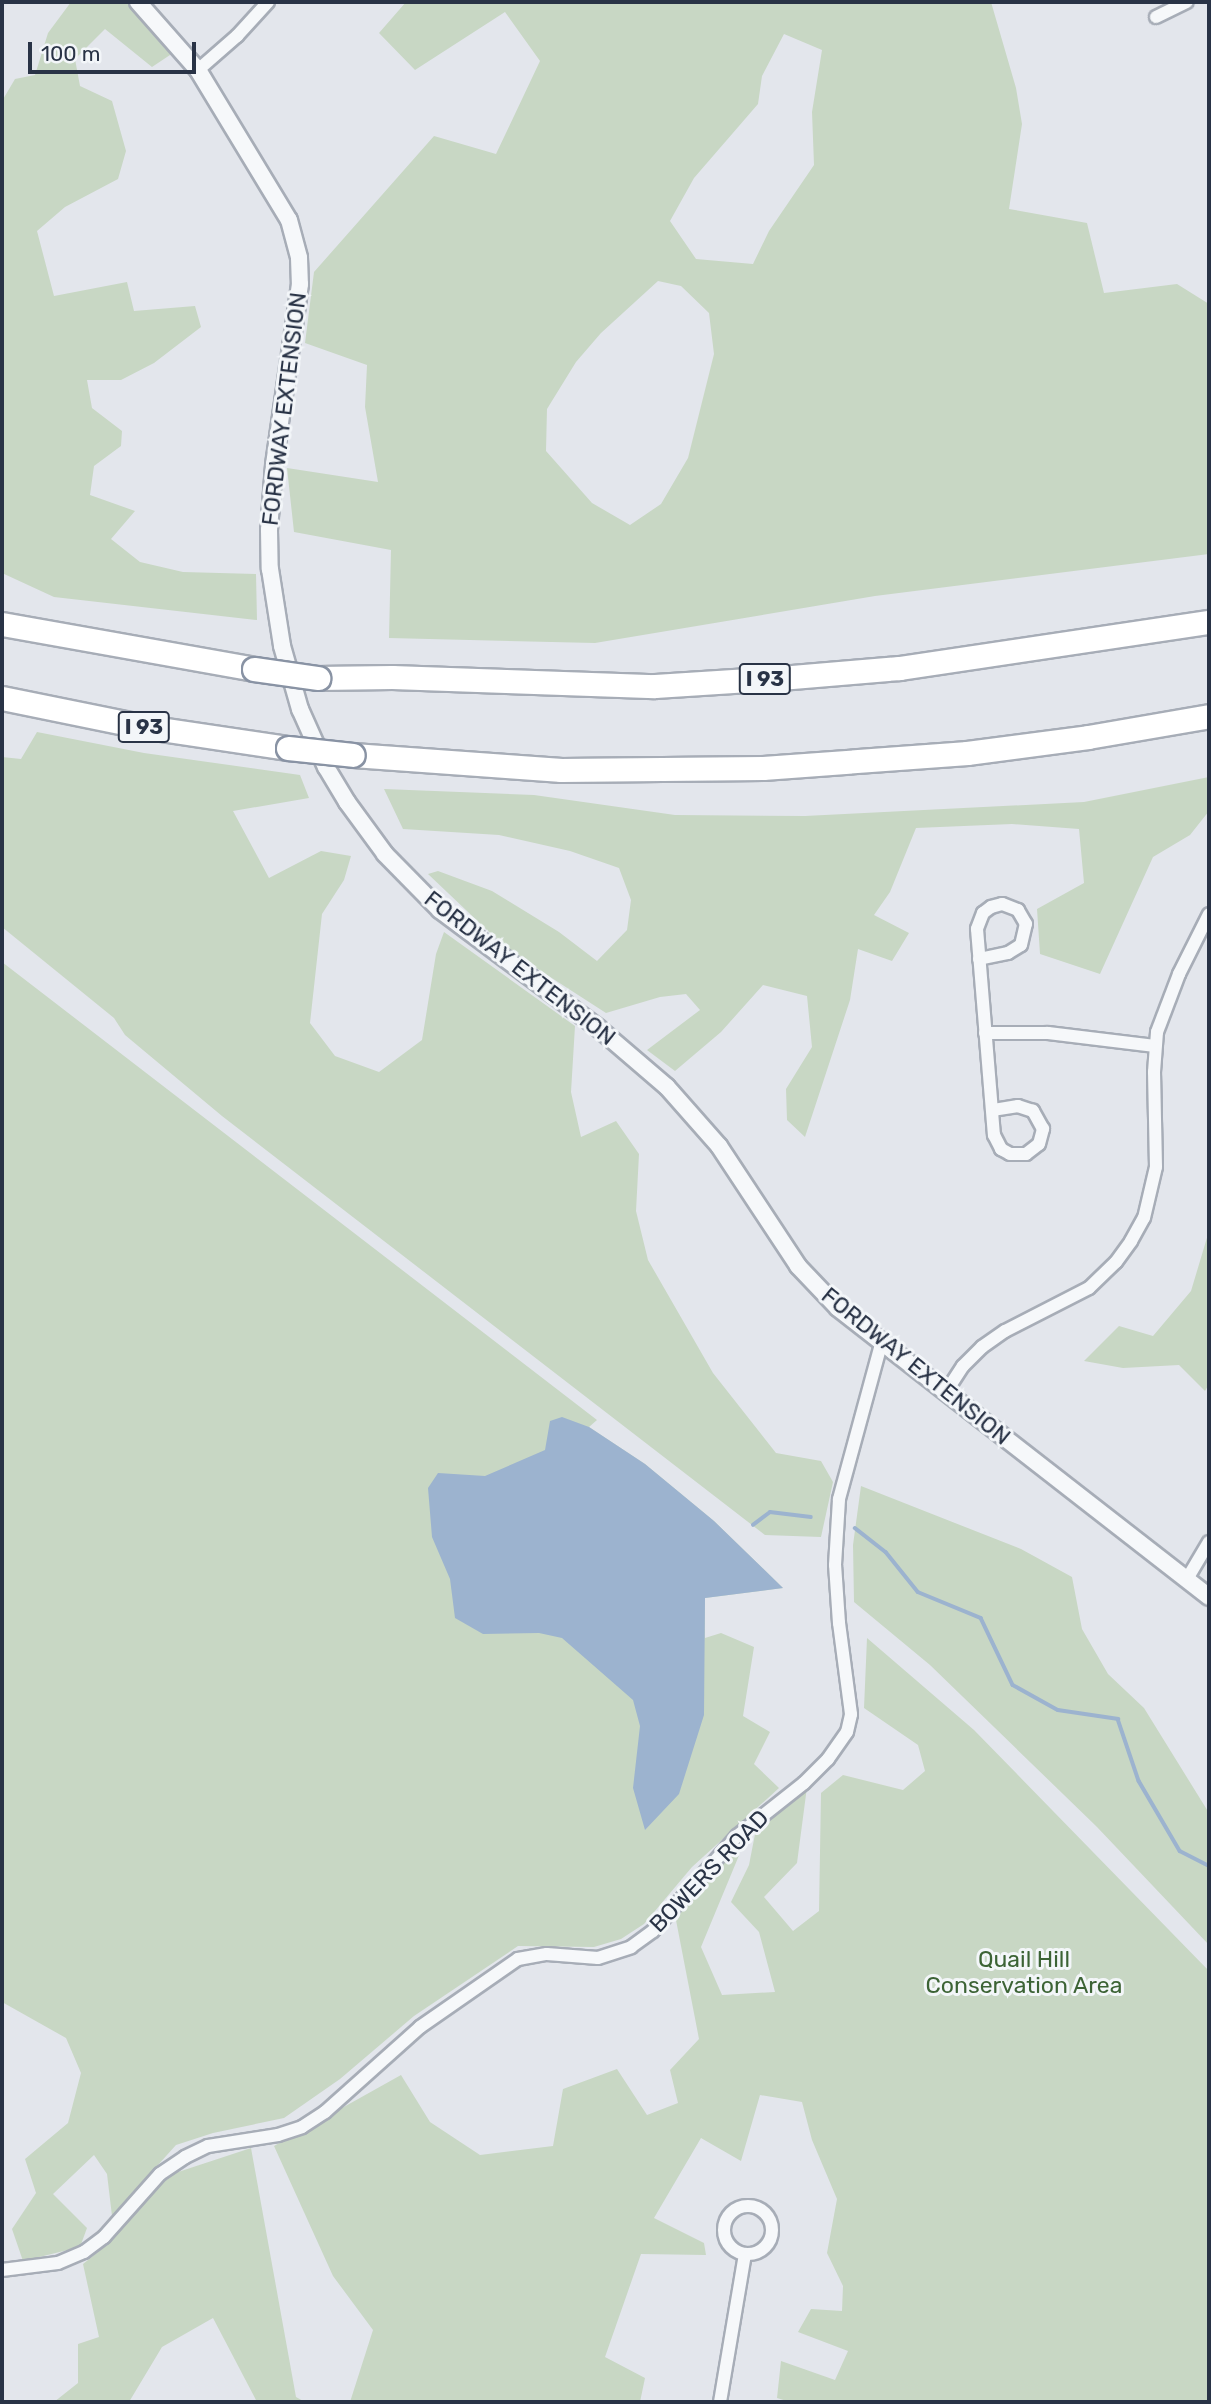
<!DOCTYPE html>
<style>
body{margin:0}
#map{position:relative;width:1211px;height:2404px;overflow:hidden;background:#e3e6ec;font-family:Rubik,sans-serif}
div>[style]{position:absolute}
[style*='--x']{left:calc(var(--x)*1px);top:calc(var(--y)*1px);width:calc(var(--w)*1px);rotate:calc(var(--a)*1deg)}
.green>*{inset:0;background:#c8d7c4}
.water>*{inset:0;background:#9cb3cf}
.stream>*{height:3.5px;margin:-1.75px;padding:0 1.75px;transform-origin:1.75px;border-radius:1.75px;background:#9cb3cf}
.roads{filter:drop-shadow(2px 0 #a7adb7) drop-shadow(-2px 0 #a7adb7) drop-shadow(0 2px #a7adb7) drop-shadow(0 -2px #a7adb7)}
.minor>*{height:12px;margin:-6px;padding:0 6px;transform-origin:6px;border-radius:6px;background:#f6f8fa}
.minor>.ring{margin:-6px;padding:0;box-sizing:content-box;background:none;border:12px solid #f6f8fa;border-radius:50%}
.tertiary>*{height:16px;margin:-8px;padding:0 8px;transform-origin:8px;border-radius:8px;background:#f6f8fa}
.motorway>*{height:23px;margin:-11.5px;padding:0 11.5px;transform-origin:11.5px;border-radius:11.5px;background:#fff}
.bridges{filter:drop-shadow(2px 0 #8993a4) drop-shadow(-2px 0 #8993a4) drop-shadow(0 2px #8993a4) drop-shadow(0 -2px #8993a4)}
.motorway-bridge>*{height:23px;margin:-11.5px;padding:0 11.5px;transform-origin:11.5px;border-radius:11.5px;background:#fff}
span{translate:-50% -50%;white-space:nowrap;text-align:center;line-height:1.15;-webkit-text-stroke:6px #f3f6f9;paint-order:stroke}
.shield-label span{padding:2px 5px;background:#f3f6f9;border:2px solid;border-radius:5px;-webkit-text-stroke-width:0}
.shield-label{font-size:21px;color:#293346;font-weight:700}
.street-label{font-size:23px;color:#293346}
.park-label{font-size:23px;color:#3c6335}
.frame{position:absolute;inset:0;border:4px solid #293346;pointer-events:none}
.scale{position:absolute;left:28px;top:42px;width:168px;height:32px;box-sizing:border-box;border:4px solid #293346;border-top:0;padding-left:9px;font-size:21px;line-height:24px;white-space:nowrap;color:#293346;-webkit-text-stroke:5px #f3f6f9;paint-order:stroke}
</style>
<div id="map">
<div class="green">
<i style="clip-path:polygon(71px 2px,127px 2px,176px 51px,152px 67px,105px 29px,75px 59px,80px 86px,112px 101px,126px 151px,118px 179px,65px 207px,37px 231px,54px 296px,127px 282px,134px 311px,195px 306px,201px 327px,154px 363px,121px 380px,87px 380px,92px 408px,122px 431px,121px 446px,94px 466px,90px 495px,135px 511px,111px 539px,140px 562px,183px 572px,256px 574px,257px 620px,54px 597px,2px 573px,2px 101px,15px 79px,35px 75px,48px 33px)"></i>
<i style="clip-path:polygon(evenodd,406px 2px,991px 2px,1016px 88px,1022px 124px,1009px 209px,1087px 223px,1104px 293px,1177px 284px,1209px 304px,1209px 554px,875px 596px,595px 643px,389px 638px,391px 550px,294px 532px,287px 468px,378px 482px,365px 407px,367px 365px,305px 343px,314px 272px,434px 136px,496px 154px,540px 61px,505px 12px,415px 70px,379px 33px,406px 2px,784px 34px,822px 50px,812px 112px,814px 165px,769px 231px,753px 264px,696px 259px,670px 221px,694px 178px,758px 104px,762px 76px,784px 34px,406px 2px,658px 281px,681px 286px,709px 313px,714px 354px,688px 458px,661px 504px,630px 525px,592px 503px,546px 451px,547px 409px,576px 362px,601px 333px,658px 281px)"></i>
<i style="clip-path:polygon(37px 732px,144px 753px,300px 775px,309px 798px,233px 811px,269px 878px,321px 851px,351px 856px,344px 880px,322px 914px,310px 1023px,335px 1056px,379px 1072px,422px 1040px,436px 954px,444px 932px,575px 1026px,571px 1092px,581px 1137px,616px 1121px,639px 1154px,636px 1211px,648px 1260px,713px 1373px,776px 1453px,821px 1461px,833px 1482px,821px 1537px,765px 1535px,222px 1116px,125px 1035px,114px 1018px,2px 927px,2px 757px,21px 759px)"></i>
<i style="clip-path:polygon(1209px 777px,1209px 811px,1190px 835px,1153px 857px,1100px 974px,1040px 954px,1037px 909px,1084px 883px,1079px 829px,1012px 824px,916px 828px,890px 892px,874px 915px,909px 933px,892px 961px,858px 949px,850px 1000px,805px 1137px,787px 1120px,786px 1089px,812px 1047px,807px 996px,763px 985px,721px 1032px,675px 1071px,647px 1050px,700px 1010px,686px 994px,660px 997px,606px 1013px,507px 949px,428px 874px,438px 871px,492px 891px,559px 932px,597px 961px,627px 930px,631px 900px,619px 868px,570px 851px,499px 835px,403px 829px,384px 789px,534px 795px,675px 815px,805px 816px,1084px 802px)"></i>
<i style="clip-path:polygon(2px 962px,597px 1420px,589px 1427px,645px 1464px,714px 1521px,783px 1588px,705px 1598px,705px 1638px,721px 1633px,754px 1647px,743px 1716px,770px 1732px,754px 1764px,779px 1788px,692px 1867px,644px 1924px,621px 1939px,594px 1947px,518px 1946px,414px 2016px,340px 2079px,284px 2118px,213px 2133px,176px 2145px,112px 2216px,107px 2174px,94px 2155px,53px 2194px,87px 2228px,80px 2247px,23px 2261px,12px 2229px,36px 2193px,25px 2159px,68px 2123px,81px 2073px,66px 2038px,2px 2002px)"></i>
<i style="clip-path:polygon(1209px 1231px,1209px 1384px,1205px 1391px,1179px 1365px,1123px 1368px,1084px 1361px,1119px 1326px,1153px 1336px,1191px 1291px)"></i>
<i style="clip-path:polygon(861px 1486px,1021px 1549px,1072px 1577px,1082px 1629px,1108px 1674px,1144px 1708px,1209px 1813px,1209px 1945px,1097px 1827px,930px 1665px,854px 1602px,853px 1545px)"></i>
<i style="clip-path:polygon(867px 1638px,974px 1730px,1209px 1971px,1209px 2402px,790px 2402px,777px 2398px,781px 2361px,835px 2380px,848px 2351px,798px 2332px,811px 2309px,842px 2311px,843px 2286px,827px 2253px,837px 2199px,812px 2140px,802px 2102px,760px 2095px,741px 2161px,701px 2138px,654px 2218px,704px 2243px,706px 2255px,641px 2254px,605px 2357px,645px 2378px,640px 2402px,350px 2402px,373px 2330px,333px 2276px,274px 2146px,401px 2075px,430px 2122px,480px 2155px,553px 2146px,563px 2089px,617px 2069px,647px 2115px,678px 2103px,670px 2070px,699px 2039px,675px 1915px,737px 1847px,740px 1853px,701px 1947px,722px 1995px,775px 1992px,759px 1932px,731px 1902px,749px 1865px,756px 1829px,807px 1787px,797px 1863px,764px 1897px,793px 1931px,819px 1911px,821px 1793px,843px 1775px,903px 1790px,925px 1771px,918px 1745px,864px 1708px)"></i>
<i style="clip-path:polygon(251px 2148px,296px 2397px,305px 2402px,257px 2402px,213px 2318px,162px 2347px,129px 2402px,54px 2402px,78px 2383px,78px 2344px,99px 2337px,83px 2264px,98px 2252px,166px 2176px)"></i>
</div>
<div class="water">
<i style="clip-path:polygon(562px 1417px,589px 1427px,645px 1464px,714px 1521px,783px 1588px,705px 1598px,704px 1715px,679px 1794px,645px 1830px,633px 1788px,640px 1726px,633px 1700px,562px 1638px,539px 1633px,483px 1634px,455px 1618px,450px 1579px,432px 1537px,428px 1488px,438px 1473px,485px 1476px,545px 1450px,550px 1421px)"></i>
</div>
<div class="stream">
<i style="--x:753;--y:1525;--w:21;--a:-37"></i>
<i style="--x:770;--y:1512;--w:41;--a:7"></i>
<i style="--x:855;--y:1528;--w:39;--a:38"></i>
<i style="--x:886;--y:1552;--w:51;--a:51.3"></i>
<i style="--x:918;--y:1592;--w:68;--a:22.4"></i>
<i style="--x:981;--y:1618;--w:74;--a:64.5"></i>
<i style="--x:1013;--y:1685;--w:51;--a:29.1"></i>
<i style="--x:1058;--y:1710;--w:61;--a:8.5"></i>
<i style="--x:1118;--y:1719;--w:65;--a:71.3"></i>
<i style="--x:1139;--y:1781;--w:81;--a:59.6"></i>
<i style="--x:1180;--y:1851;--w:33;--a:27"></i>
</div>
<div class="roads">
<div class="minor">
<i style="--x:1156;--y:17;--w:34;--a:-26"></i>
<i style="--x:198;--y:70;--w:52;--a:-41.1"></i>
<i style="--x:237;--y:36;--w:46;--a:-47.6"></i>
<i style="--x:979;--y:959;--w:30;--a:-12"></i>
<i style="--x:1008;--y:953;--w:15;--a:-32"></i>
<i style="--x:1021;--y:945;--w:22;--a:-77"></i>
<i style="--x:1026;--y:924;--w:16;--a:-120"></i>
<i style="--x:1018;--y:910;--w:17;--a:-159"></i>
<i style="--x:1002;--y:904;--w:11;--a:165"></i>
<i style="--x:991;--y:907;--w:10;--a:143"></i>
<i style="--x:983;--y:913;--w:17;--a:111"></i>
<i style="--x:977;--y:929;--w:207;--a:85.3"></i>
<i style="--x:994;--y:1135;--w:16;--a:63"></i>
<i style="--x:1001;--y:1149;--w:10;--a:29"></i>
<i style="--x:1010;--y:1154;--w:16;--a:0"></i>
<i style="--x:1026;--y:1154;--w:16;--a:-38"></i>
<i style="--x:1039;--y:1144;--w:16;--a:-75"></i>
<i style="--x:1043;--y:1129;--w:21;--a:-119"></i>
<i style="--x:1033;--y:1111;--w:16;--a:-162"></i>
<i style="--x:1018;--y:1106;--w:26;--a:171"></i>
<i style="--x:985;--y:1033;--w:63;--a:0"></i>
<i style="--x:1048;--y:1033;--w:108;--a:6.9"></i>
<i style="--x:946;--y:1392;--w:31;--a:-57"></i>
<i style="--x:963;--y:1366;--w:27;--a:-45"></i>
<i style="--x:982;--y:1347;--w:28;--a:-35"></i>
<i style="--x:1005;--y:1331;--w:94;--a:-27.1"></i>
<i style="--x:1089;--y:1288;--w:37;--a:-44"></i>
<i style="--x:1116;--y:1262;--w:26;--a:-54"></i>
<i style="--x:1131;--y:1241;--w:26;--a:-61"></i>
<i style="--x:1144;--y:1218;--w:52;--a:-76.8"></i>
<i style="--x:1156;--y:1167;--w:95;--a:-91.2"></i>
<i style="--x:1154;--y:1072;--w:40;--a:-85.7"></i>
<i style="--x:1157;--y:1032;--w:62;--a:-69.2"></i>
<i style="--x:1179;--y:974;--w:67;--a:-63.4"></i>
<i style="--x:1187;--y:1579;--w:43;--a:-59.3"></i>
<i class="ring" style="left:724px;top:2206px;width:36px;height:36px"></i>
<i style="--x:2;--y:2270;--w:56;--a:-7.1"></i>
<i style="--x:58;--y:2263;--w:28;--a:-23"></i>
<i style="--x:84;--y:2252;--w:25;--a:-37"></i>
<i style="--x:104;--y:2237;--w:84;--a:-48.4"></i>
<i style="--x:160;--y:2174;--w:30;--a:-34"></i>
<i style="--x:185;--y:2157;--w:25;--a:-26"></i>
<i style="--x:208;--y:2146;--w:71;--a:-8.9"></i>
<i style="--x:278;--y:2135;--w:25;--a:-18"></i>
<i style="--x:302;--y:2127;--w:27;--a:-33"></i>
<i style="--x:325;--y:2112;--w:127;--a:-41.8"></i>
<i style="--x:420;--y:2027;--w:119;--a:-34.8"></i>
<i style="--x:518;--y:1959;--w:29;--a:-10"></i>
<i style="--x:547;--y:1954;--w:51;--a:4.5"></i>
<i style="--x:598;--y:1958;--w:35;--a:-18"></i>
<i style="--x:631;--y:1947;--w:27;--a:-36"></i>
<i style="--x:653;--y:1931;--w:127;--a:-48.5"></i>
<i style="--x:737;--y:1836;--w:85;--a:-38.3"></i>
<i style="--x:804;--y:1783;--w:34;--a:-45"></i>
<i style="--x:828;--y:1759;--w:33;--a:-55"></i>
<i style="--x:847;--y:1732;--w:18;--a:-77"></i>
<i style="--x:851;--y:1714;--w:92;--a:-97.5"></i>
<i style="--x:839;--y:1623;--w:58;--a:-93.9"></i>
<i style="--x:835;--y:1565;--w:66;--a:-86.5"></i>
<i style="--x:839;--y:1499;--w:161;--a:-74.8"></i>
<i style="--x:720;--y:2402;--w:150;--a:-80.4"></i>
</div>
<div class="tertiary">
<i style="--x:138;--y:2;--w:91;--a:48.6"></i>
<i style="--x:198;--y:70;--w:175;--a:58.8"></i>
<i style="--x:289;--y:220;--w:39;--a:75"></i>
<i style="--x:299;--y:258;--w:26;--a:88"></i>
<i style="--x:300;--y:284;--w:183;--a:98.2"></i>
<i style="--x:274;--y:465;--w:65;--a:94.4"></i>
<i style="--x:269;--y:530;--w:39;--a:89"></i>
<i style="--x:270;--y:569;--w:78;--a:81.1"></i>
<i style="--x:282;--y:646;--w:66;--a:74.1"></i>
<i style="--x:300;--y:709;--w:64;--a:65.9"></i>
<i style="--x:326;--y:767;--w:41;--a:59"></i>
<i style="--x:347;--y:802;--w:64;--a:53.8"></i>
<i style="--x:385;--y:854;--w:78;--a:45.5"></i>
<i style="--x:440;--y:910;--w:196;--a:36.7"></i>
<i style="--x:597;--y:1027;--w:92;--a:40.6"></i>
<i style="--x:667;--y:1087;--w:79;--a:48.6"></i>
<i style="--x:719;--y:1146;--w:144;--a:56.6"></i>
<i style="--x:798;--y:1266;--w:58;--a:46.4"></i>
<i style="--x:838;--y:1308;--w:470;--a:37.9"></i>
</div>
<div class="motorway">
<i style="--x:2;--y:624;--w:256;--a:10.1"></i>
<i style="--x:318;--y:678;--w:74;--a:-0.8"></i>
<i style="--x:392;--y:677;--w:263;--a:2"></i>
<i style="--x:655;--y:686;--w:125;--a:-3.7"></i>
<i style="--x:780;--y:678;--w:120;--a:-4.8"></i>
<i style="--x:900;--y:668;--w:312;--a:-8.5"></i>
<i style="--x:2;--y:698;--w:141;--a:11.5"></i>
<i style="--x:140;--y:726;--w:150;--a:8.5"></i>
<i style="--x:353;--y:755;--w:209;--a:4.1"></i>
<i style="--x:561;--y:770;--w:202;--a:-0.6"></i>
<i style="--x:763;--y:768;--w:205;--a:-4.2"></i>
<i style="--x:967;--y:753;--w:122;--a:-7.5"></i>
<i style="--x:1088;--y:737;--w:123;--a:-9.8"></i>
</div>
</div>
<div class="bridges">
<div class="motorway-bridge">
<i style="--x:254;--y:669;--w:65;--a:8"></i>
<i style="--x:288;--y:748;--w:65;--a:6.1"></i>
</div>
</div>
<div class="shield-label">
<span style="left:765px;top:679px">I 93</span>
<span style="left:144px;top:727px">I 93</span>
</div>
<div class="street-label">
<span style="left:284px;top:409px;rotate:-83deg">FORDWAY EXTENSION</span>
<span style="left:520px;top:968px;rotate:38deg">FORDWAY EXTENSION</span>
<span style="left:916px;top:1366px;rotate:39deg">FORDWAY EXTENSION</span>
<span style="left:709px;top:1871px;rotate:-46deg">BOWERS ROAD</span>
</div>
<div class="park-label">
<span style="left:1024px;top:1972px">Quail Hill<br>Conservation Area</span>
</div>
<div class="frame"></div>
<div class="scale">100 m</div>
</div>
